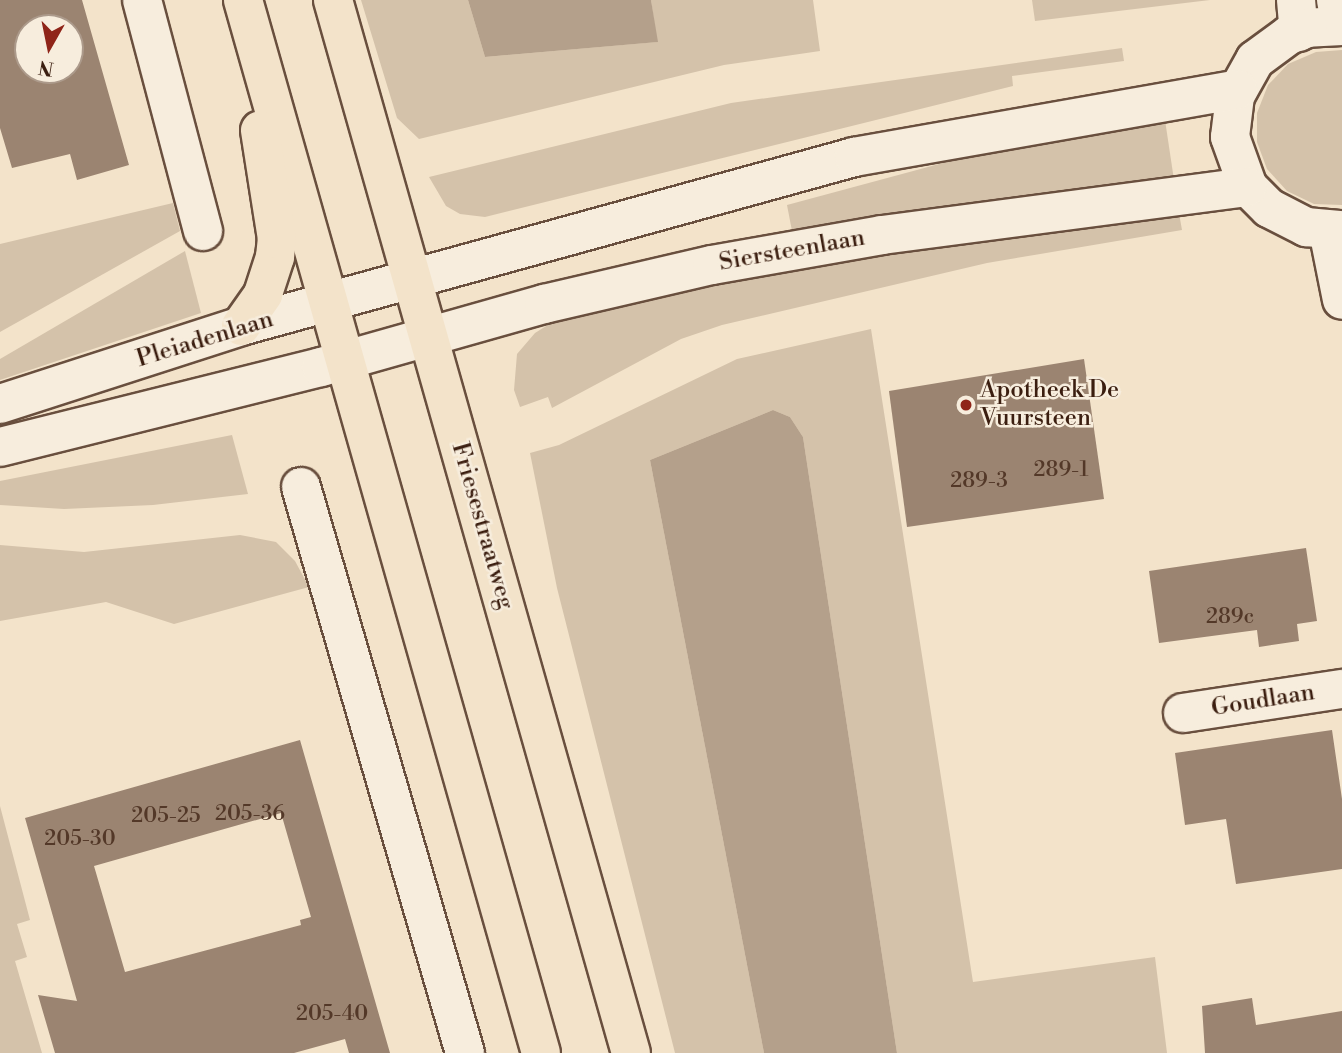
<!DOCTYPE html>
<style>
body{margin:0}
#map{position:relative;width:1342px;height:1053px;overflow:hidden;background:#f3e3ca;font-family:"Libre Bodoni",serif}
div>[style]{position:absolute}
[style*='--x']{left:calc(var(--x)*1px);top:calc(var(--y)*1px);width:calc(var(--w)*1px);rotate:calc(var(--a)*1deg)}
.green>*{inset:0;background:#d4c2aa}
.water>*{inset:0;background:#b4a08b}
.building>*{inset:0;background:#9b8471}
.roads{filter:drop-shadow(2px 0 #694f3e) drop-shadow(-2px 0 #694f3e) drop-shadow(0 2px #694f3e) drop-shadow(0 -2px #694f3e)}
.street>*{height:38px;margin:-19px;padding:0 19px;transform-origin:19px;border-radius:19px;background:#f7eddd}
.secondary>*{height:38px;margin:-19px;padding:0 19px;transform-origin:19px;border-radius:19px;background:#f7eddd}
.highway>*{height:38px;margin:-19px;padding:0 19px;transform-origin:19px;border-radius:19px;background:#f3e3ca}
.dots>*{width:19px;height:19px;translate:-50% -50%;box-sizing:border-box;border:4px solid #f7eddd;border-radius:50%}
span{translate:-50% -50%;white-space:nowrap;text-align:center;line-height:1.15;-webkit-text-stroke:5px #f7eddd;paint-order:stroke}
.number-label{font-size:21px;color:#533828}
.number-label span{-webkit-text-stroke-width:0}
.street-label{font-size:24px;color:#3b1e10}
.poi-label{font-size:24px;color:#3b1e10}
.left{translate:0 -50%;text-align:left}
.north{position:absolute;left:14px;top:14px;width:70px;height:70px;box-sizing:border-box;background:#f7eddd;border:2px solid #ac9a8b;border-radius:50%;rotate:189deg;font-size:19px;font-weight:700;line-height:28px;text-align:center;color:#3b1e10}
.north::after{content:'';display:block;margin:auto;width:24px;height:32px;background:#8f2418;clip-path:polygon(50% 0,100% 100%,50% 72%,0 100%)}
</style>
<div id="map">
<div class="green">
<i style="clip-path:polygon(361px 0,468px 0,485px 57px,657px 42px,651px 0,813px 0,820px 51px,724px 65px,419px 139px,397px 118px)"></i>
<i style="clip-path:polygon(1032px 0,1210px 0,1035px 21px)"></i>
<i style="clip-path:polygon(1122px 48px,1124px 61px,1012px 76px,1013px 86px,485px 217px,460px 214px,446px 206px,429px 177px,731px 103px)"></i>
<i style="clip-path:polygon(1342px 50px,1342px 205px,1314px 204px,1287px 191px,1267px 169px,1257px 142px,1257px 113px,1268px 85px,1288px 64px,1316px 52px)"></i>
<i style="clip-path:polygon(1165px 120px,1174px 180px,792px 231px,787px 205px,1017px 143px)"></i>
<i style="clip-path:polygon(173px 203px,180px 231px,0 332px,0 244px)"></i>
<i style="clip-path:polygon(1179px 213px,1182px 230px,987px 263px,722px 325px,681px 339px,552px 408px,548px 397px,520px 407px,514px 390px,517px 354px,535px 333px,551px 323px,827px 259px)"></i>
<i style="clip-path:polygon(185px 251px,201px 313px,0 380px,0 359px)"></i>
<i style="clip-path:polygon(871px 329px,973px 982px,1155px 957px,1167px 1053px,897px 1053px,803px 437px,790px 417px,773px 410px,650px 460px,764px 1053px,675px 1053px,557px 588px,530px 453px,559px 445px,737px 359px)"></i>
<i style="clip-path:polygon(232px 435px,248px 494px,153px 505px,64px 509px,0 505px,0 481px)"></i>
<i style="clip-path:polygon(240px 535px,276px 542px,295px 561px,309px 587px,174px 624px,106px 602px,0 621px,0 545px,84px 552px)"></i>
<i style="clip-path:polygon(0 806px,30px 920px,17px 924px,27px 957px,15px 961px,42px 1053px,0 1053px)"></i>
</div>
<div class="water">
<i style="clip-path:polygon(468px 0,651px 0,658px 42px,485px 57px)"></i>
<i style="clip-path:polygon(773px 410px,790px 417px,803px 437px,897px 1053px,764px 1053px,650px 460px)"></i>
</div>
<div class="building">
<i style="clip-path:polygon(evenodd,0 0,82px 0,129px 165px,77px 180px,70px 154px,12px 168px,0 128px,0 0,28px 28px,70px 28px,70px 70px,28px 70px,28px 28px)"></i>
<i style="clip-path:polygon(1084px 359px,1104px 499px,907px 527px,889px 391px)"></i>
<i style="clip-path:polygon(1306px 548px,1317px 621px,1297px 624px,1299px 641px,1259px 647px,1257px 630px,1159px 643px,1149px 571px)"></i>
<i style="clip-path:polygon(1332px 730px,1342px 799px,1342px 869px,1236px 884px,1226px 819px,1185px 825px,1175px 753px)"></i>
<i style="clip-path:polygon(evenodd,300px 740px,390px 1053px,349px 1053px,345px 1039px,294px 1053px,55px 1053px,38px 995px,77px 1001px,25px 818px,300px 740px,281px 813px,311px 917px,300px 920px,301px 925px,125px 972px,94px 866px,281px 813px)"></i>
<i style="clip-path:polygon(1252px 998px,1256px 1025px,1342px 1011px,1342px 1053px,1205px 1053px,1202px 1006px)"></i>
</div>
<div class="roads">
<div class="street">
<i style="--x:142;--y:0;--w:239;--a:75.2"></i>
<i style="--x:1296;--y:0;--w:32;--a:85"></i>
<i style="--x:1336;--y:0;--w:26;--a:79"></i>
<i style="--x:301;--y:487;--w:589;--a:73.84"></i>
<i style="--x:1183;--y:713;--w:161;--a:-8.6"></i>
</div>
<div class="secondary">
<i style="--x:1342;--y:26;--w:34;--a:177"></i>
<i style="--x:1308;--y:28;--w:20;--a:160"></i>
<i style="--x:1289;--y:35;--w:42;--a:143.7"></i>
<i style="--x:1255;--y:60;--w:41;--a:119.1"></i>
<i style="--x:1235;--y:96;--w:41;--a:97"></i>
<i style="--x:1230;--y:137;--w:53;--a:70.2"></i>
<i style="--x:1248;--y:187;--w:30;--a:45"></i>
<i style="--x:1269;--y:208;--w:42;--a:27.2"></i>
<i style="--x:1306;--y:227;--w:36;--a:5"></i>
<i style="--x:1328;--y:230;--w:71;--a:78.7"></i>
<i style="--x:0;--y:404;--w:253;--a:-17.9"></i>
<i style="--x:241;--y:326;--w:636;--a:-15.41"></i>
<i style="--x:854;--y:157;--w:390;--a:-10"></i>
<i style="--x:0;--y:447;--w:331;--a:-14"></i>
<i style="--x:321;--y:367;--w:232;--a:-15.8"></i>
<i style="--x:544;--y:304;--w:172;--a:-13.1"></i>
<i style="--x:712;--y:265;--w:173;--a:-10"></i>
<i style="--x:882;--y:235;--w:369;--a:-7.5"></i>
</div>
<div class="highway">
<i style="--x:243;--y:0;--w:1094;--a:74.2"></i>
<i style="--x:333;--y:0;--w:1094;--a:74.2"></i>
<i style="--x:241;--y:326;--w:39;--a:-55"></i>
<i style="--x:263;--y:294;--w:39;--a:-72"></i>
<i style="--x:275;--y:257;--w:18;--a:-84"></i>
<i style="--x:277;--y:239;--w:110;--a:-98.9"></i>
</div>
</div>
<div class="dots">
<i style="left:966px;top:405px;background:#8f2418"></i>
</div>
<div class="number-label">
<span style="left:1061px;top:470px">289-1</span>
<span style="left:979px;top:481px">289-3</span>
<span style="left:1230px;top:617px">289c</span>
<span style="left:250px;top:814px">205-36</span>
<span style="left:166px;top:816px">205-25</span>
<span style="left:80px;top:839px">205-30</span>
<span style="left:332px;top:1014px">205-40</span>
</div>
<div class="street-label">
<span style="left:792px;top:251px;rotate:-10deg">Siersteenlaan</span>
<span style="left:205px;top:340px;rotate:-17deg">Pleiadenlaan</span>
<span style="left:482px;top:526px;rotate:74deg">Friesestraatweg</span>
<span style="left:1263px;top:701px;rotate:-9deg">Goudlaan</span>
</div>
<div class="poi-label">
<span class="left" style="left:980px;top:405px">Apotheek De<br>Vuursteen</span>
</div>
<div class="north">N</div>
</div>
